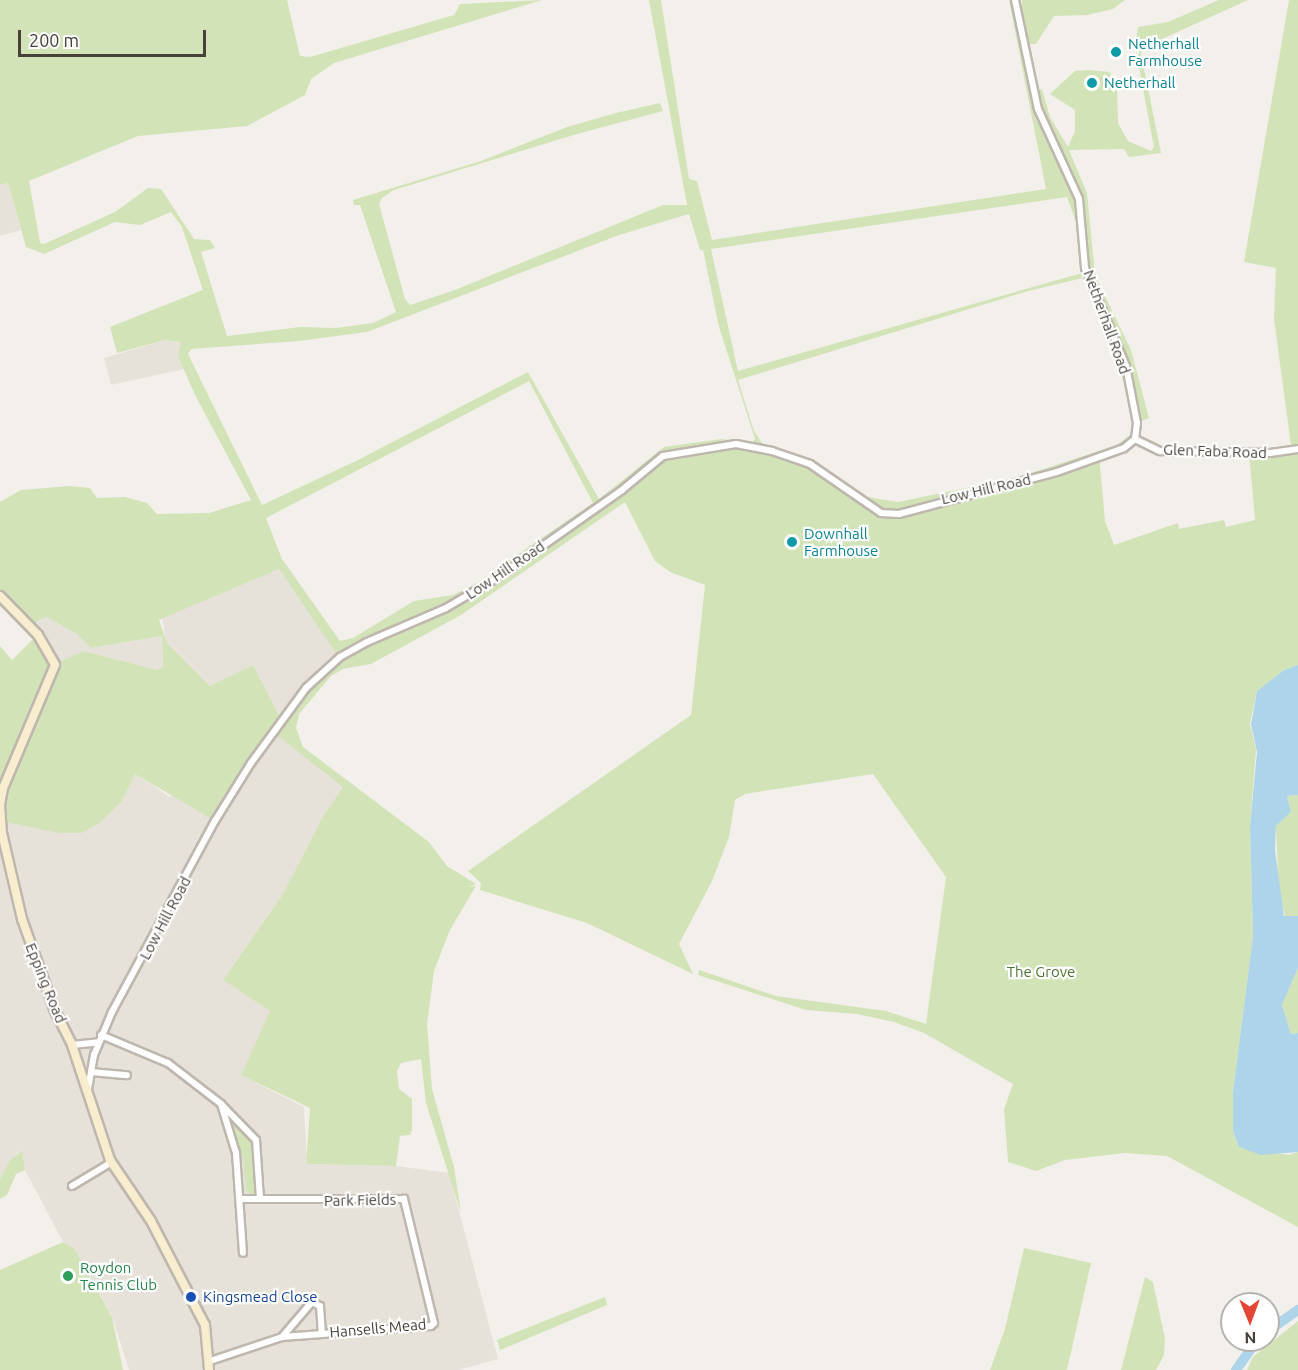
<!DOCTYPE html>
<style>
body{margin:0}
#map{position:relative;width:1298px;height:1370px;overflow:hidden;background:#f3f0eb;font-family:Ubuntu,sans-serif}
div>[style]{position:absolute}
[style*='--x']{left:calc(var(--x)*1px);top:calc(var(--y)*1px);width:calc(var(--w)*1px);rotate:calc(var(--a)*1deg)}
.residential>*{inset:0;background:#e7e2d9}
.green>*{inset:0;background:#d2e3b8}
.water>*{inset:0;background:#aed4e9}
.river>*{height:10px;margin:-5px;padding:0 5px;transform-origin:5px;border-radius:5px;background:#aed4e9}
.roads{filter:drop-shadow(2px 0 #beb7ae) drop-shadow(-2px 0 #beb7ae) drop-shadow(0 2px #beb7ae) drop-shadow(0 -2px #beb7ae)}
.minor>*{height:6px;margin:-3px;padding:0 3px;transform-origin:3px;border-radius:3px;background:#fff}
.secondary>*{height:8px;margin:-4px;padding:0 4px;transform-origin:4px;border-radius:4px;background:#f9edcf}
.dots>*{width:16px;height:16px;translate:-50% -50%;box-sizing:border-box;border:3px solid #fff;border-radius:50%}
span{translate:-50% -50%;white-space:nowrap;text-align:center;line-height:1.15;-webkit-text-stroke:4.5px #fff;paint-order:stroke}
.culture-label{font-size:15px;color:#0d838f}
.left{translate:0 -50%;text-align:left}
.street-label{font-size:15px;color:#474139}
.park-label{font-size:15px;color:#4e7332}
.leisure-label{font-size:15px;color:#27864d}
.transit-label{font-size:15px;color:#164399}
.north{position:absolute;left:1220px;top:1292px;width:60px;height:60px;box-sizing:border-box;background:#fff;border:2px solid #b5b3b0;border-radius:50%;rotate:179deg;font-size:16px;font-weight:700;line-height:24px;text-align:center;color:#474139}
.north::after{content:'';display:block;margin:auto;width:21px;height:27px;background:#e24533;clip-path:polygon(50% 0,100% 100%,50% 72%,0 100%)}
.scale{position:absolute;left:18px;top:30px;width:188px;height:27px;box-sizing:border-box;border:3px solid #474139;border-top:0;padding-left:8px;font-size:18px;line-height:21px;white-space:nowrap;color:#474139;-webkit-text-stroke:4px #fff;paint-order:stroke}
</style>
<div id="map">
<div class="residential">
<i style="clip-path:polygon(8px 183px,21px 230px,0 236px,0 185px)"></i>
<i style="clip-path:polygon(165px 340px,182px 342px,178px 356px,184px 369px,111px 385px,104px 358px)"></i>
<i style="clip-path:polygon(279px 569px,338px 655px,280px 717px,253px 665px,210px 686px,166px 643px,162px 617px)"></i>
<i style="clip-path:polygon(47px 617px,77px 634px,92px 648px,162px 636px,163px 668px,156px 670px,83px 651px,55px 665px,38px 635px,36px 622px)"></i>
<i style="clip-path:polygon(274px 733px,344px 787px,322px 818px,283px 894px,223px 980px,271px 1011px,241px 1075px,304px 1107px,307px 1164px,396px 1166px,449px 1173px,498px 1359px,459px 1370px,129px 1370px,112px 1316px,74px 1248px,63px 1242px,25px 1170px,21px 1151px,10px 1160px,0 1180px,0 821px,28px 826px,122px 801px,134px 773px,170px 797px)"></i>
</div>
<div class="green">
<i style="clip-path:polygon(evenodd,0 0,287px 0,300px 56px,310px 57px,454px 15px,460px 4px,542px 0,334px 63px,311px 79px,305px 95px,247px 126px,138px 136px,29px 181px,40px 243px,44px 244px,115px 212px,148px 188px,161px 189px,194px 239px,210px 240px,215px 248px,201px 252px,227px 336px,300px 327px,336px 328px,373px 323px,396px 312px,360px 205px,354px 205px,353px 200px,481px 161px,567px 127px,616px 113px,660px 103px,663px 111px,577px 134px,394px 190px,382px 198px,379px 204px,405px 299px,410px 305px,455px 290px,663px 205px,687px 205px,649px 0,661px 0,689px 179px,697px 181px,712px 240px,1046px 189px,1009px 0,1018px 0,1021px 14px,1022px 0,1125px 0,1113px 9px,1087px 15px,1054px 16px,1036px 44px,1027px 44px,1037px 90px,1042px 89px,1050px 117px,1068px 147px,1075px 131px,1075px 110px,1050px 94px,1075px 71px,1089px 70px,1109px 72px,1117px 84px,1118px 123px,1128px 141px,1151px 151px,1154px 147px,1135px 46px,1138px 27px,1168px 22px,1219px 0,1248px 0,1140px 49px,1161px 153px,1129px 157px,1124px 149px,1069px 150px,1087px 193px,1095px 275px,1131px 350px,1149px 418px,1137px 423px,1135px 439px,1123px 449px,1099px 455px,1105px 521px,1114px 545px,1178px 523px,1179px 529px,1224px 520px,1226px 527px,1255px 520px,1249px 453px,1277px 457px,1292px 453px,1274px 319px,1276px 268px,1244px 262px,1289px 0,1298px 0,1298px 665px,1284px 670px,1257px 691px,1250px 723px,1256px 750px,1250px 826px,1253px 936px,1233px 1092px,1233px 1131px,1239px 1147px,1289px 1155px,1298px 1152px,1298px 1227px,1167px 1156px,1125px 1153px,1065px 1160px,1036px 1171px,1008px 1162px,1004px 1109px,1013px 1084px,924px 1033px,894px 1022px,857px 1014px,806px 1010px,698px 975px,699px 970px,776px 996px,886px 1011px,926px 1024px,946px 877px,873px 774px,745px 794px,735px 800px,729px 837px,712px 881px,679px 944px,693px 974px,587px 923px,480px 890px,481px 883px,468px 871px,691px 715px,705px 585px,670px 572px,655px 561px,625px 502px,461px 615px,371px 664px,343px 669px,331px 676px,299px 714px,296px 728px,303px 747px,429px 842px,447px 866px,476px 884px,469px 887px,476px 886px,450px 930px,434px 971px,427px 1024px,432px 1089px,454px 1167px,461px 1213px,426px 1103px,421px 1059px,401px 1063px,397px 1071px,399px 1089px,412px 1099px,412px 1130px,410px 1135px,400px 1136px,396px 1166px,306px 1164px,310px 1108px,241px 1075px,270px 1011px,223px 980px,283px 894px,322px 818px,343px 787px,274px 733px,314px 684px,340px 659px,279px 569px,159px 620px,167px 643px,210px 686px,253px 665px,280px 717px,215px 821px,135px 774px,122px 801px,98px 824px,81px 833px,60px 833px,0 821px,0 646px,12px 660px,37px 635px,0 596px,0 502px,21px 490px,69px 486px,90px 488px,97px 498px,125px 497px,147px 503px,157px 514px,209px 513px,251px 500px,195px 395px,178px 356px,181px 342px,165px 340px,117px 353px,110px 327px,203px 290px,182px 227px,171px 212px,140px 225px,115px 222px,44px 254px,26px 247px,8px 183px,0 185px,0 0,1067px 197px,1079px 230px,1082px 273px,738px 371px,711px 249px,1067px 197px,0 0,689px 214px,700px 250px,703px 250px,719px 327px,755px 439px,753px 442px,721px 439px,664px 447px,599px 499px,528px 372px,356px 461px,262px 505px,188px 354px,191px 349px,299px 341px,367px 332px,619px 235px,689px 214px,0 0,1083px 278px,1113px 343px,1134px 423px,1130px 435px,1117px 445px,1019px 477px,898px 502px,867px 497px,819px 464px,762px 443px,754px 431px,738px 380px,1028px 291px,1083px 278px,0 0,529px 381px,593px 503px,472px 586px,453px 595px,414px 601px,353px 638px,340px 641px,282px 559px,266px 518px,529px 381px,0 0,47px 617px,77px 634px,91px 648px,162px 636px,163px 667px,157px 670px,83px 651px,55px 664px,57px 656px,36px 622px,47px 617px)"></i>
<i style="clip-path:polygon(1298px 795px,1298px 916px,1285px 916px,1279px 890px,1276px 826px,1291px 812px,1287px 796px)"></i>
<i style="clip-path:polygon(1298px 968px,1298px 1033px,1291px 1034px,1282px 1005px)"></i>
<i style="clip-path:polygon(237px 1122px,256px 1140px,258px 1192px,253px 1196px,246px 1191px,243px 1158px,231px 1127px)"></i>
<i style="clip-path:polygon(22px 1151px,25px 1170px,16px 1174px,7px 1195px,0 1199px,0 1180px,10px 1160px)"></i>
<i style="clip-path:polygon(63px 1242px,74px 1248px,112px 1317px,123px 1370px,0 1370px,0 1270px)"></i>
<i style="clip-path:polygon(1024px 1248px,1091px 1263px,1067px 1370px,990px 1370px,1005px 1329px)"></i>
<i style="clip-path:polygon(1145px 1277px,1153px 1282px,1165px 1339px,1164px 1355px,1156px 1370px,1121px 1370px)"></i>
<i style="clip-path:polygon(605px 1297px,607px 1305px,500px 1350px,497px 1340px)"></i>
<i style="clip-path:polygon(1298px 1321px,1298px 1370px,1247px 1370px,1253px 1357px)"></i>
</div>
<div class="water">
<i style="clip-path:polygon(1298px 665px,1298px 795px,1287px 796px,1291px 812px,1276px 826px,1275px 850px,1284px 916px,1298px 916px,1298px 968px,1282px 1005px,1291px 1034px,1298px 1033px,1298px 1152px,1261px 1155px,1239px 1147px,1233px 1131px,1233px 1092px,1253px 936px,1250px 826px,1257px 752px,1251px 724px,1257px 691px,1284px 670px)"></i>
</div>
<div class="river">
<i style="--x:1268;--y:1331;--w:37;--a:-35"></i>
<i style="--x:1236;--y:1370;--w:37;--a:-55"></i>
</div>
<div class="roads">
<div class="minor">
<i style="--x:1015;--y:0;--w:111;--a:78.1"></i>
<i style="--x:1038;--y:109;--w:99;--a:65.5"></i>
<i style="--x:1079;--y:199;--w:69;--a:85"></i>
<i style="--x:1085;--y:268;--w:106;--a:67.3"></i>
<i style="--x:1126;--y:366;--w:58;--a:79.1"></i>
<i style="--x:1137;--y:423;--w:16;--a:97"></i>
<i style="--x:1135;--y:439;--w:28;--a:26"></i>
<i style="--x:1160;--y:451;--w:110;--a:1"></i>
<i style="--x:1270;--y:453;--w:28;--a:-8"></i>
<i style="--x:101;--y:1035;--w:73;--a:22.7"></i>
<i style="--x:168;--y:1063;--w:67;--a:37.7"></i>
<i style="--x:221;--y:1104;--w:51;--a:73"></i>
<i style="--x:236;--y:1153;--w:100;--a:86"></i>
<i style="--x:72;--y:1045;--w:27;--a:-6"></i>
<i style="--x:91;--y:1072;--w:36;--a:5"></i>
<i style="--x:88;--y:1089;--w:35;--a:-80"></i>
<i style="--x:94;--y:1055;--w:47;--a:-67.3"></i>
<i style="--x:112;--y:1012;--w:217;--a:-61.7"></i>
<i style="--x:215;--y:821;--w:68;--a:-58.2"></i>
<i style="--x:251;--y:763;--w:93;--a:-53.7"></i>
<i style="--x:306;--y:688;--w:46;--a:-42.4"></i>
<i style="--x:340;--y:657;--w:31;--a:-29"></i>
<i style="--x:367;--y:642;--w:86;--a:-23.3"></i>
<i style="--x:446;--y:608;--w:59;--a:-30.5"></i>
<i style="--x:497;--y:578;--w:153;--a:-35.1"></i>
<i style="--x:622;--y:490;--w:53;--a:-39.7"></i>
<i style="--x:663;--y:456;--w:74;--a:-9.3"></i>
<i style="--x:736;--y:444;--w:37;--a:11"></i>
<i style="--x:772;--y:451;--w:40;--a:18.9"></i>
<i style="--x:810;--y:464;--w:86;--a:34.6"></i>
<i style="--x:881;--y:513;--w:18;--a:3"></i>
<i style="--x:899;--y:514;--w:163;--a:-14.9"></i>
<i style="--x:1057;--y:472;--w:71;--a:-19.7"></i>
<i style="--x:1124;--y:448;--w:14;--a:-39"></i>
<i style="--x:221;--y:1104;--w:50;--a:45.8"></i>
<i style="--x:256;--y:1140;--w:59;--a:86.1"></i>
<i style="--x:72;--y:1186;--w:47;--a:-31"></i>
<i style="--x:282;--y:1337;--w:46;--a:-49.4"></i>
<i style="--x:312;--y:1302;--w:9;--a:27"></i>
<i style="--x:320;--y:1306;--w:27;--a:86"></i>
<i style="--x:210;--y:1361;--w:76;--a:-18.4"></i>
<i style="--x:282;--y:1337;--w:149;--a:-4.2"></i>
<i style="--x:431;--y:1326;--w:4;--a:-45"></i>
<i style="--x:434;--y:1323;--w:128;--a:-103.6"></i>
<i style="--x:404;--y:1199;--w:163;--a:180"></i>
</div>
<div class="secondary">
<i style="--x:0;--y:596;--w:54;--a:45.7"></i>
<i style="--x:38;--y:635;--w:34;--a:60"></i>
<i style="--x:55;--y:665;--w:134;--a:112.9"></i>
<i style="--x:3;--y:788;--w:17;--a:100"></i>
<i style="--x:0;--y:805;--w:28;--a:86"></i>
<i style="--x:2;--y:833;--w:88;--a:76.9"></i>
<i style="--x:22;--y:919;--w:98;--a:70.3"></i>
<i style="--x:55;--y:1011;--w:38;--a:63"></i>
<i style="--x:72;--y:1045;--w:121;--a:71.7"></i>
<i style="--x:110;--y:1160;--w:73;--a:56.1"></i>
<i style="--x:151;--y:1221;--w:117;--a:62.6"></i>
<i style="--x:205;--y:1325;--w:45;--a:84.9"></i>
</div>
</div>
<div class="dots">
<i style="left:1116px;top:52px;background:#0f9aa8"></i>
<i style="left:1092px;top:83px;background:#0f9aa8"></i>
<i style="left:792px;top:542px;background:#0f9aa8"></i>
<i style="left:68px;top:1276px;background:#2e9e5b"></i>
<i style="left:191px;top:1297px;background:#1a4fb4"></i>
</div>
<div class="culture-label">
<span class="left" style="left:1128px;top:52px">Netherhall<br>Farmhouse</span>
<span class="left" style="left:1104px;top:83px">Netherhall</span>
<span class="left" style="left:804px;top:542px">Downhall<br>Farmhouse</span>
</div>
<div class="street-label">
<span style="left:1107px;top:322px;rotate:70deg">Netherhall Road</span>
<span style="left:1215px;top:451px;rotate:2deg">Glen Faba Road</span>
<span style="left:986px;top:489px;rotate:-13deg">Low Hill Road</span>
<span style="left:505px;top:570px;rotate:-34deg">Low Hill Road</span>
<span style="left:165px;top:918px;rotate:-62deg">Low Hill Road</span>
<span style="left:46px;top:983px;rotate:68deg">Epping Road</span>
<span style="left:360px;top:1200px;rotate:-1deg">Park Fields</span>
<span style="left:378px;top:1328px;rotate:-5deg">Hansells Mead</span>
</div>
<div class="park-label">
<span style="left:1041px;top:972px">The Grove</span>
</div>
<div class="leisure-label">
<span class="left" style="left:80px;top:1276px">Roydon<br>Tennis Club</span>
</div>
<div class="transit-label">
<span class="left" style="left:203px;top:1297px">Kingsmead Close</span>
</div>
<div class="north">N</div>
<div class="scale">200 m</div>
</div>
